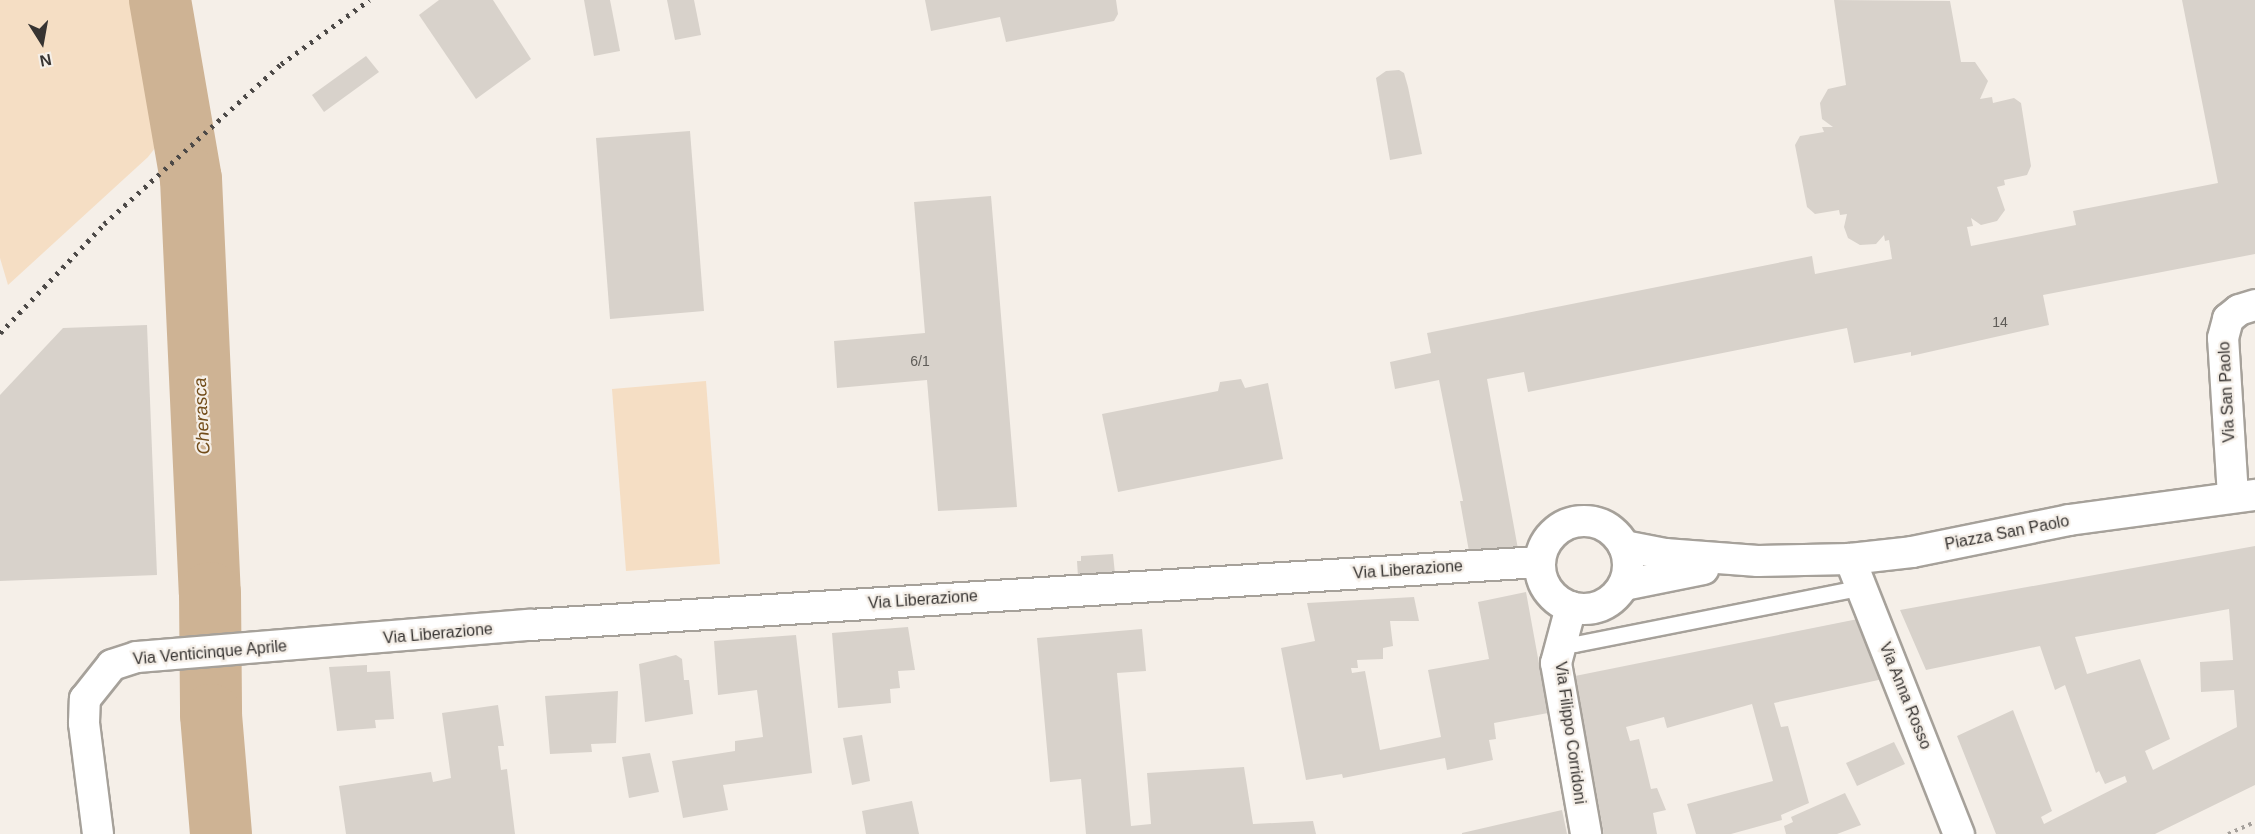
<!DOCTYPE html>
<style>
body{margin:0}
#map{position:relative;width:2255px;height:834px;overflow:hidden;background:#f5efe8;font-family:Helvetica,sans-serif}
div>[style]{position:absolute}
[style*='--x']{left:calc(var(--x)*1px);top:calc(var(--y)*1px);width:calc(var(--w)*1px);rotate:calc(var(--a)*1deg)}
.green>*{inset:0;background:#f5dec4}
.river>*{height:62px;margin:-31px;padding:0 31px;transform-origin:31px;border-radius:31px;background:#ceb394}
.building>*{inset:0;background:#d8d2cb}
.path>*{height:4px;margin-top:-2px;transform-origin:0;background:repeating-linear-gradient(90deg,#a5a09b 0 3px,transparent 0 7.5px)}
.roads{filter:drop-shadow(2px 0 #a6a19a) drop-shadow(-2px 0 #a6a19a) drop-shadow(0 2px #a6a19a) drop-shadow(0 -2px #a6a19a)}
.lane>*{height:15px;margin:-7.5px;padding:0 7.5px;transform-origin:7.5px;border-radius:7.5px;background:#fff}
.street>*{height:30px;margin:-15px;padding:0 15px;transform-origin:15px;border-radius:15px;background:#fff}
.street>.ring{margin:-15px;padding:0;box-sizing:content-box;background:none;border:30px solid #fff;border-radius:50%}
.rail>*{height:4.5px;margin-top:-2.25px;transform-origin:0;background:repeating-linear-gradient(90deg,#4c4947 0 3px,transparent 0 9px)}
span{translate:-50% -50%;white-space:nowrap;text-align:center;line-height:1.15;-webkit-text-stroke:4.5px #f5efe8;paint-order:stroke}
.number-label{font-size:14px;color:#5f5c58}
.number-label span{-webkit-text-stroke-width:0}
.street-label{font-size:16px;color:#373432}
.water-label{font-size:18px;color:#724c19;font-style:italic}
.north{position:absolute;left:12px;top:12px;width:60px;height:60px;-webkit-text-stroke:4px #f5efe8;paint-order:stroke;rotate:169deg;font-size:16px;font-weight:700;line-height:24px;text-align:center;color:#373432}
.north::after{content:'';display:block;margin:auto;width:21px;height:27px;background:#373432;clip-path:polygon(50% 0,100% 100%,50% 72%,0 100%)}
</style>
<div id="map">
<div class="green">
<i style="clip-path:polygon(0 0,152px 0,162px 139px,148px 157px,8px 285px,0 258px)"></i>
<i style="clip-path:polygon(706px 381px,720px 564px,626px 571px,612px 389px)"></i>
</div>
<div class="river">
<i style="--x:160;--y:0;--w:182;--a:80.2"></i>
<i style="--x:191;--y:179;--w:414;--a:87.4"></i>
<i style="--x:210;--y:593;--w:122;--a:89.5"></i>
<i style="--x:211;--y:715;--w:119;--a:85.2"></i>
</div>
<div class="building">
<i style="clip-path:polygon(439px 0,493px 0,531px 59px,476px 99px,419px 15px)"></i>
<i style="clip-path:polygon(584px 0,610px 0,620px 51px,594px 56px)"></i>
<i style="clip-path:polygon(667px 0,694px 0,701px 35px,675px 40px)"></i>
<i style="clip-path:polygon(925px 0,1116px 0,1118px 14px,1114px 21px,1006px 42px,1000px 17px,931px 31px)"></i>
<i style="clip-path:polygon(1834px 0,1950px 1px,1961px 62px,1975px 62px,1988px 81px,1980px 99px,1992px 97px,1993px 103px,2014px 98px,2021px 103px,2031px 166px,2027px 175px,2004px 180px,2005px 185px,1997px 187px,2005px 210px,1997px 221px,1981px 225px,1971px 218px,1973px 226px,1967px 227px,1971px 246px,2076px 225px,2073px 211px,2218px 183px,2182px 0,2255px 0,2255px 254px,2043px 295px,2049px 325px,1911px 356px,1911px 352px,1854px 363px,1847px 328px,1528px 392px,1524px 372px,1487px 379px,1518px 549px,1470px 557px,1460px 501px,1463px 501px,1439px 380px,1395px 389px,1390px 362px,1431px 353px,1427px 333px,1812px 256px,1815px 274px,1892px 259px,1889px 240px,1885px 241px,1884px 235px,1876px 244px,1860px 245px,1848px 238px,1844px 227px,1847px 214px,1840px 215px,1839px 210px,1815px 214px,1807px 207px,1795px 145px,1800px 136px,1824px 132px,1822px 127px,1833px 127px,1822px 119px,1820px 103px,1828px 89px,1846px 85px)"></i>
<i style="clip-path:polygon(366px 56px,379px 72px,324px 112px,312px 95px)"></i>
<i style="clip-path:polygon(1399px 70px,1404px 73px,1408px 87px,1422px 154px,1390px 160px,1376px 78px,1386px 71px)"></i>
<i style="clip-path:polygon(690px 131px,704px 311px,610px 319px,596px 138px)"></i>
<i style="clip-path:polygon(991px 196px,1017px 507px,938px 511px,927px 380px,837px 388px,834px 341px,925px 333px,914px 202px)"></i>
<i style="clip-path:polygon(147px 325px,157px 575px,0 581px,0 395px,63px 328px)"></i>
<i style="clip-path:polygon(1241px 379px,1245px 388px,1268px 383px,1283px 459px,1118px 492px,1102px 414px,1218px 391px,1220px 382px)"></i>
<i style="clip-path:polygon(evenodd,2255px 546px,2255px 785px,2155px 834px,1996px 834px,1957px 736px,2013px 710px,2052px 811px,2041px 817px,2044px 824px,2127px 782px,2125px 776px,2105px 784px,2099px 771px,2096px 773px,2065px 685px,2055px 690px,2040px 646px,1926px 670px,1900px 610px,2255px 546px,2229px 609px,2233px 660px,2200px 662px,2201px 692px,2234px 690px,2237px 727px,2153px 770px,2145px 751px,2170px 739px,2140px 659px,2087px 674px,2075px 637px,2229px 609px)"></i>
<i style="clip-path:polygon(1113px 554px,1115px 574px,1078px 577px,1077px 561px,1081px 561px,1081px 556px)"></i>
<i style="clip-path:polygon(1526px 592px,1548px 713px,1494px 723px,1496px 739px,1489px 740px,1493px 760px,1447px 770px,1445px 758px,1343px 778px,1342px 774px,1306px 780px,1281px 648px,1315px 641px,1307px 603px,1414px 597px,1419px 621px,1390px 621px,1393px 646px,1383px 648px,1383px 659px,1357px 660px,1358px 668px,1351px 668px,1352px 673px,1365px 671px,1380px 750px,1441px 737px,1428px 670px,1489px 659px,1478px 602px)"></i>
<i style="clip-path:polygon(1858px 619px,1883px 679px,1774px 703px,1781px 727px,1788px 726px,1809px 803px,1781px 815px,1782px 820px,1731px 834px,1696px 834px,1687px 804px,1773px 781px,1752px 704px,1667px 728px,1664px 717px,1626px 727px,1630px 741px,1639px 739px,1651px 789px,1657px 788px,1666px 810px,1653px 813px,1657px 834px,1604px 834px,1575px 676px)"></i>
<i style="clip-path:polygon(908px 627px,915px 670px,898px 671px,900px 688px,890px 689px,891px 703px,838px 708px,832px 633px)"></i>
<i style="clip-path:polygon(1142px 629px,1146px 671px,1117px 673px,1131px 826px,1151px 824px,1147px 773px,1244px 767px,1253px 824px,1313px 821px,1316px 834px,1086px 834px,1081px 779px,1050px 782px,1037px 638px)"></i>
<i style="clip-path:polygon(796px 635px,812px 773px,723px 785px,728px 810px,683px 818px,672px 761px,735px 751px,735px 741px,763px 737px,757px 690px,718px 695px,714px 641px)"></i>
<i style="clip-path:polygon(676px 655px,682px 659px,684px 680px,689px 680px,693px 714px,645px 722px,639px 664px)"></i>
<i style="clip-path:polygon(367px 665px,367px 672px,390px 671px,394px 719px,375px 720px,376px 728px,337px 731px,329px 667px)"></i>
<i style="clip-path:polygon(618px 691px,616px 743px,591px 744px,592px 752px,550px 754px,545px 696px)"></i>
<i style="clip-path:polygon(498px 705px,504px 746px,498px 746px,501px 770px,507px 769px,515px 834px,346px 834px,339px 786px,431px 772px,433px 782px,451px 778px,442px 713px)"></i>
<i style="clip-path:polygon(862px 735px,870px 781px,852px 785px,843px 738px)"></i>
<i style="clip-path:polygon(1894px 742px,1905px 764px,1857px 786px,1846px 763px)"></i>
<i style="clip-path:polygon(650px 753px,659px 792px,629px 798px,622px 757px)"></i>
<i style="clip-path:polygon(1845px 793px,1861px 825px,1837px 834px,1786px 834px,1784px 826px,1793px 822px,1791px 817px)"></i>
<i style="clip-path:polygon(912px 801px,919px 834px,866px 834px,862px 811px)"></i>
<i style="clip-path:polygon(1562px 810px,1567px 834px,1462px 834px,1462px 833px)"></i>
</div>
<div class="path">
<i style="--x:2228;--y:834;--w:30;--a:-24"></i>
</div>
<div class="roads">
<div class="lane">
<i style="--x:1564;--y:632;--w:16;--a:47"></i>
<i style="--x:1575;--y:644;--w:293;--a:-11.2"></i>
</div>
<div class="street">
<i style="--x:2233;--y:496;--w:158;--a:-93.6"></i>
<i style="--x:2223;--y:338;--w:20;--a:-75"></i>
<i style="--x:2228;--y:319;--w:14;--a:-39"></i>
<i style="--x:2239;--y:310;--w:17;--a:-17"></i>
<i class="ring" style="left:1540px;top:521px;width:58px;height:58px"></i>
<i style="--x:1624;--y:546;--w:42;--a:11"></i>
<i style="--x:1665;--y:554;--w:93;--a:4.3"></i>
<i style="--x:1758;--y:561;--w:92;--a:-1.2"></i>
<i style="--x:1850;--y:559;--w:62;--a:-6.4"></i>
<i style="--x:1912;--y:552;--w:160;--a:-11.5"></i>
<i style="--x:2069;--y:520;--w:188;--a:-7.7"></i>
<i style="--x:1850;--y:559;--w:296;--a:68.4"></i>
<i style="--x:1624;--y:585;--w:81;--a:-11.4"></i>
<i style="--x:1571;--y:607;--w:58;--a:105"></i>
<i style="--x:1556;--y:663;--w:174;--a:80"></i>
<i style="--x:98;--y:834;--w:112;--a:-97.2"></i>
<i style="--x:84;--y:723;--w:24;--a:-88"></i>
<i style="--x:85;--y:699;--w:43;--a:-51.5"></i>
<i style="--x:112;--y:665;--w:26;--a:-18"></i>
<i style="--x:137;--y:657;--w:394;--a:-4.7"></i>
<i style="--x:530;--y:625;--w:1011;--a:-3.57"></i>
</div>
</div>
<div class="rail">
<i style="--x:0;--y:333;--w:151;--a:-46.3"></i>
<i style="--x:104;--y:224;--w:239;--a:-42.1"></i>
<i style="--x:281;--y:64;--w:109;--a:-36"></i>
</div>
<div class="number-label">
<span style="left:2000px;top:322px">14</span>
<span style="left:920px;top:361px">6/1</span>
</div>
<div class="street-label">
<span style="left:2227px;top:392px;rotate:-93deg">Via San Paolo</span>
<span style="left:2007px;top:533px;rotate:-11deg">Piazza San Paolo</span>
<span style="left:1408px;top:570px;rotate:-4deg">Via Liberazione</span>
<span style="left:923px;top:600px;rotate:-4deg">Via Liberazione</span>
<span style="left:438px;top:634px;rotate:-5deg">Via Liberazione</span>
<span style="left:210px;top:653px;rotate:-5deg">Via Venticinque Aprile</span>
<span style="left:1905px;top:696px;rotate:68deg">Via Anna Rosso</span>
<span style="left:1570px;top:733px;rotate:82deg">Via Filippo Corridoni</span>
</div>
<div class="water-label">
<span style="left:202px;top:416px;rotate:-93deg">Cherasca</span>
</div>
<div class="north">N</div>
</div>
